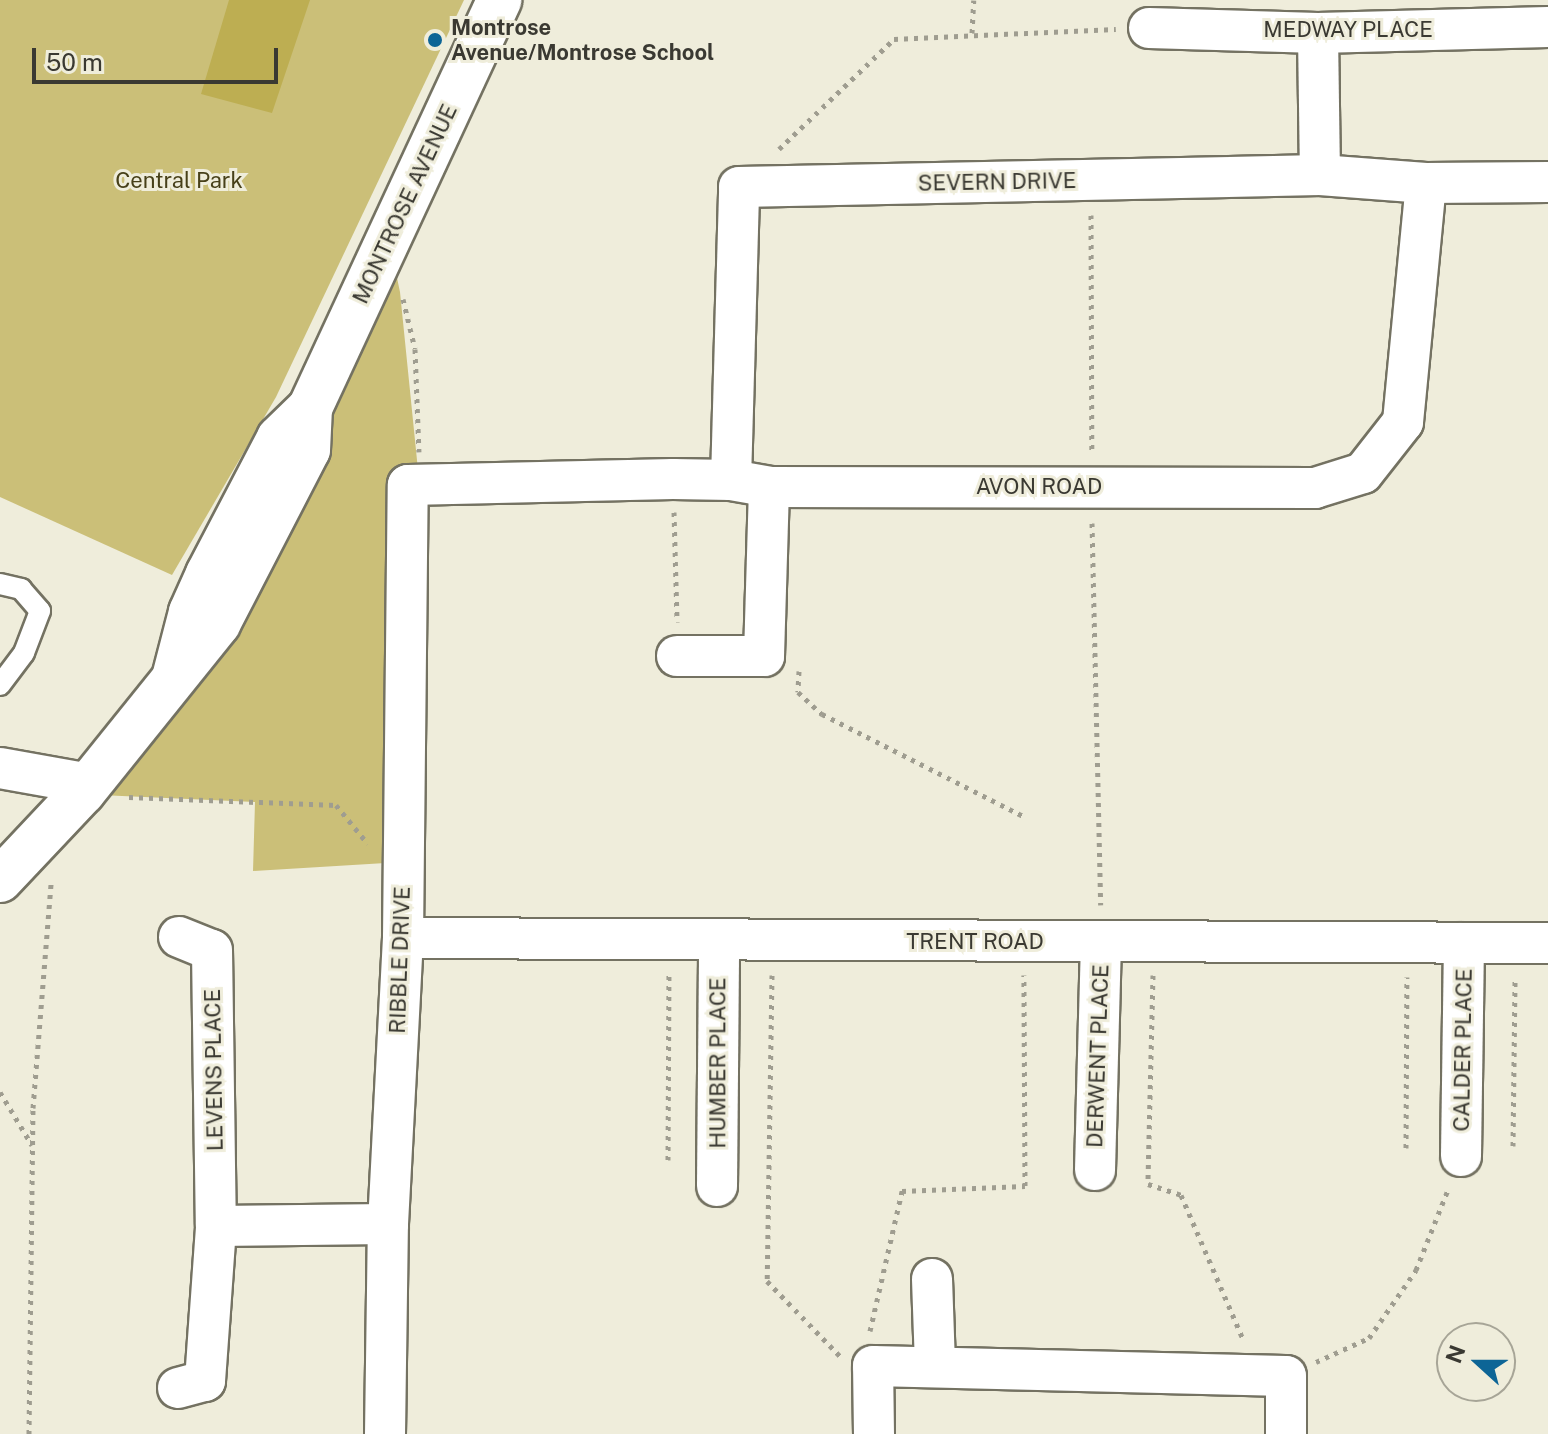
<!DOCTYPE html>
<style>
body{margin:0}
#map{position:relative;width:1548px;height:1434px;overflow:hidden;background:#efeddb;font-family:"Public Sans",sans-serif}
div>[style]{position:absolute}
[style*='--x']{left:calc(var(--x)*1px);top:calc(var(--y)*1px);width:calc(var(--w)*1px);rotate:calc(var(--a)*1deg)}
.green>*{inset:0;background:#cbbf78}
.building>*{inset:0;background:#bdae52}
.path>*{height:5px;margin-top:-2.5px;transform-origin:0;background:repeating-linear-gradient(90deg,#9f9d90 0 4px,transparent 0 10px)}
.roads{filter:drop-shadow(2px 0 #747262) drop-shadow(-2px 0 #747262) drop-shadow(0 2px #747262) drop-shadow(0 -2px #747262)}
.lane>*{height:20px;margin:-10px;padding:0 10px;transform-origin:10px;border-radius:10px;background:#fff}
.street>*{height:40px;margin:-20px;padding:0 20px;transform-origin:20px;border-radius:20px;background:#fff}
.secondary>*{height:44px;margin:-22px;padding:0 22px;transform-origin:22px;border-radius:22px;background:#fff}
.dots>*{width:22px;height:22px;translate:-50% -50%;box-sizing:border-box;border:4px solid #efeddb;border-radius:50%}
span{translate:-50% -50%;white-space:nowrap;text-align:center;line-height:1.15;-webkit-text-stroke:6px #efeddb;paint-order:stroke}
.poi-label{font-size:22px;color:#3a3932;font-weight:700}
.left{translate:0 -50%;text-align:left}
.street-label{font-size:22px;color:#3a3932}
.park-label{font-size:22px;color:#474019}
.north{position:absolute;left:1436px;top:1322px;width:80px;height:80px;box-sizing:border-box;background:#efeddb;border:2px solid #a7a597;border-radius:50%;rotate:291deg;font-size:22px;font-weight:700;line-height:32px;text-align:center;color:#3a3932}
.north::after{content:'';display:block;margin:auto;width:28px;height:36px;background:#0d6596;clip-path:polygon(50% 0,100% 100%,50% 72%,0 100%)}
.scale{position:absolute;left:32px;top:48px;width:246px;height:36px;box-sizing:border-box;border:4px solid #3a3932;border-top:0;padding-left:10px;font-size:24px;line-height:28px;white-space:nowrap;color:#3a3932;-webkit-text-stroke:6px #efeddb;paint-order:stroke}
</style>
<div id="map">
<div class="green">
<i style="clip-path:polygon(0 0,464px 0,276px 397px,172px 575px,0 497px)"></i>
<i style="clip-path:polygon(389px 240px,400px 292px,418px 470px,402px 862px,253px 871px,255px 802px,100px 795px)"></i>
</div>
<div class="building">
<i style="clip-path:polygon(229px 0,310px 0,272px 113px,201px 94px)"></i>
</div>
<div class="path">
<i style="--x:972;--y:33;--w:33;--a:-87"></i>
<i style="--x:779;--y:149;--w:159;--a:-43.7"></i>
<i style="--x:894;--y:39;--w:222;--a:-2.6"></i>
<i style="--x:1091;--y:215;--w:238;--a:89.8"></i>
<i style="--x:403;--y:299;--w:51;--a:76.5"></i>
<i style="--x:415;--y:349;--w:103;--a:87.8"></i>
<i style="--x:674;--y:512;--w:110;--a:88.4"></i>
<i style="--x:1092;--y:523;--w:382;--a:88.7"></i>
<i style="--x:799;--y:671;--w:21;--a:93"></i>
<i style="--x:798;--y:692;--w:33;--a:43"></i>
<i style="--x:822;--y:714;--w:225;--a:26.9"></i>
<i style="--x:129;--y:797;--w:207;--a:2.2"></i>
<i style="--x:336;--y:805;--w:50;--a:50.6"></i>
<i style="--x:772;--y:975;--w:306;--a:90.9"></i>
<i style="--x:767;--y:1281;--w:106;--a:45.8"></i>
<i style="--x:1153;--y:975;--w:209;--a:91.4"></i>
<i style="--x:1148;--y:1184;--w:35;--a:18"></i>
<i style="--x:1181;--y:1195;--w:157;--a:66.7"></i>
<i style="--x:0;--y:1092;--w:62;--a:58.9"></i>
<i style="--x:1513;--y:1146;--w:167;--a:-89.3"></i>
<i style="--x:1406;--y:1148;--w:171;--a:-89.7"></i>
<i style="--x:668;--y:1160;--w:187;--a:-89.7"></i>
<i style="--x:870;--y:1331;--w:144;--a:-77.1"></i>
<i style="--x:902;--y:1191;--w:123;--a:-2.3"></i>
<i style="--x:1025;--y:1186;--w:211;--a:-90.3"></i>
<i style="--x:1316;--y:1362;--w:58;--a:-24.4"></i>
<i style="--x:1369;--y:1338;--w:83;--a:-55.3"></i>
<i style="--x:1416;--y:1270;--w:89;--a:-68.3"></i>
<i style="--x:29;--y:1434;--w:326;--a:-89.3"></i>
<i style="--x:33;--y:1108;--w:225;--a:-85.4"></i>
</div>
<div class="roads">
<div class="lane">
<i style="--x:0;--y:584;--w:22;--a:13"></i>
<i style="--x:21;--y:589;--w:29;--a:49"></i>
<i style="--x:40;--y:611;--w:45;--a:110.9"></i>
<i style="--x:24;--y:653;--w:40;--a:127"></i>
</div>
<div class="street">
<i style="--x:1149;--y:28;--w:169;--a:1.7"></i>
<i style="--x:1318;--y:33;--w:230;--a:-1.5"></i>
<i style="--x:1318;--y:33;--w:142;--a:89.2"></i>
<i style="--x:731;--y:480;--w:293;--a:-88.4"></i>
<i style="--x:739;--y:187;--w:581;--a:-1.18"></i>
<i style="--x:1320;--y:175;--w:106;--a:4.3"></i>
<i style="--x:1426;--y:183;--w:122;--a:-0.5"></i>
<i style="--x:677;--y:656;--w:87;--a:0"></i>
<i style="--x:764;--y:656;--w:169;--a:-88.3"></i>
<i style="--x:0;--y:768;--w:91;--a:10.1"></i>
<i style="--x:179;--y:937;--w:35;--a:22"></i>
<i style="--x:212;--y:950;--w:276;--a:89.2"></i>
<i style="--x:403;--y:938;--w:1145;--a:0.25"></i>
<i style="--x:1461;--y:1156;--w:213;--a:-89.2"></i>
<i style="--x:1095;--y:1170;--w:228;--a:-88.5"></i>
<i style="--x:717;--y:1186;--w:245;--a:-89.5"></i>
<i style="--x:932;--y:1279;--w:88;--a:88"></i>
<i style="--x:178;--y:1388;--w:28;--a:-15"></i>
<i style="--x:205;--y:1381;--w:155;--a:-85.9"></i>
<i style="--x:216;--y:1226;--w:172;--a:-0.7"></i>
<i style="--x:385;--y:1434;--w:210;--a:-89.2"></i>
<i style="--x:388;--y:1224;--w:286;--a:-87"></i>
<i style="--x:403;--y:938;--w:453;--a:-89.4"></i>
<i style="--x:408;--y:485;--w:265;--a:-1.3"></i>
<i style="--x:673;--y:479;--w:58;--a:1"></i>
<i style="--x:731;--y:480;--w:39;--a:10"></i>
<i style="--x:769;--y:487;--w:546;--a:0.1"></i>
<i style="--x:1315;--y:488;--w:50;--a:-17.4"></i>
<i style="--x:1363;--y:473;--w:65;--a:-51.9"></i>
<i style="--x:1403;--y:422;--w:240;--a:-84.5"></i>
<i style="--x:874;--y:1434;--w:68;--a:-90.8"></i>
<i style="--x:873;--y:1366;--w:413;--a:1.4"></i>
<i style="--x:1286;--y:1376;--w:58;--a:90"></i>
</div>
<div class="secondary">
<i style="--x:175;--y:674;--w:64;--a:-75.5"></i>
<i style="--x:191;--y:612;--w:42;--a:-65.9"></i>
<i style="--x:208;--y:574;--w:153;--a:-62.4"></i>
<i style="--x:279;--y:438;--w:43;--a:-44.1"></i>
<i style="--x:310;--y:408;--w:450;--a:-65.1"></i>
<i style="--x:0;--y:880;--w:121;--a:-46.7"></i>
<i style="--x:83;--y:792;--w:216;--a:-51.2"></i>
<i style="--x:218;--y:624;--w:196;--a:-62.7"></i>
<i style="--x:308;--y:450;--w:42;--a:-87.3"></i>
</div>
</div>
<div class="dots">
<i style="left:435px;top:40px;background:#0d6596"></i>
</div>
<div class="poi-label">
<span class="left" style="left:451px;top:40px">Montrose<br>Avenue/Montrose School</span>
</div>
<div class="street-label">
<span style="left:1348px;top:30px">MEDWAY PLACE</span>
<span style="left:997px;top:182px;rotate:-1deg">SEVERN DRIVE</span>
<span style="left:405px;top:204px;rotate:-65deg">MONTROSE AVENUE</span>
<span style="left:1039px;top:487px">AVON ROAD</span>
<span style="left:975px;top:942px">TRENT ROAD</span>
<span style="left:400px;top:960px;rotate:-88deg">RIBBLE DRIVE</span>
<span style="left:1463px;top:1050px;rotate:-89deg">CALDER PLACE</span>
<span style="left:1098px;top:1056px;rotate:-88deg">DERWENT PLACE</span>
<span style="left:718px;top:1063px;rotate:-90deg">HUMBER PLACE</span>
<span style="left:214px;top:1070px;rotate:-91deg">LEVENS PLACE</span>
</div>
<div class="park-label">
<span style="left:179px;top:181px">Central Park</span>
</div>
<div class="north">N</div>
<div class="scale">50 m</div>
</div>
